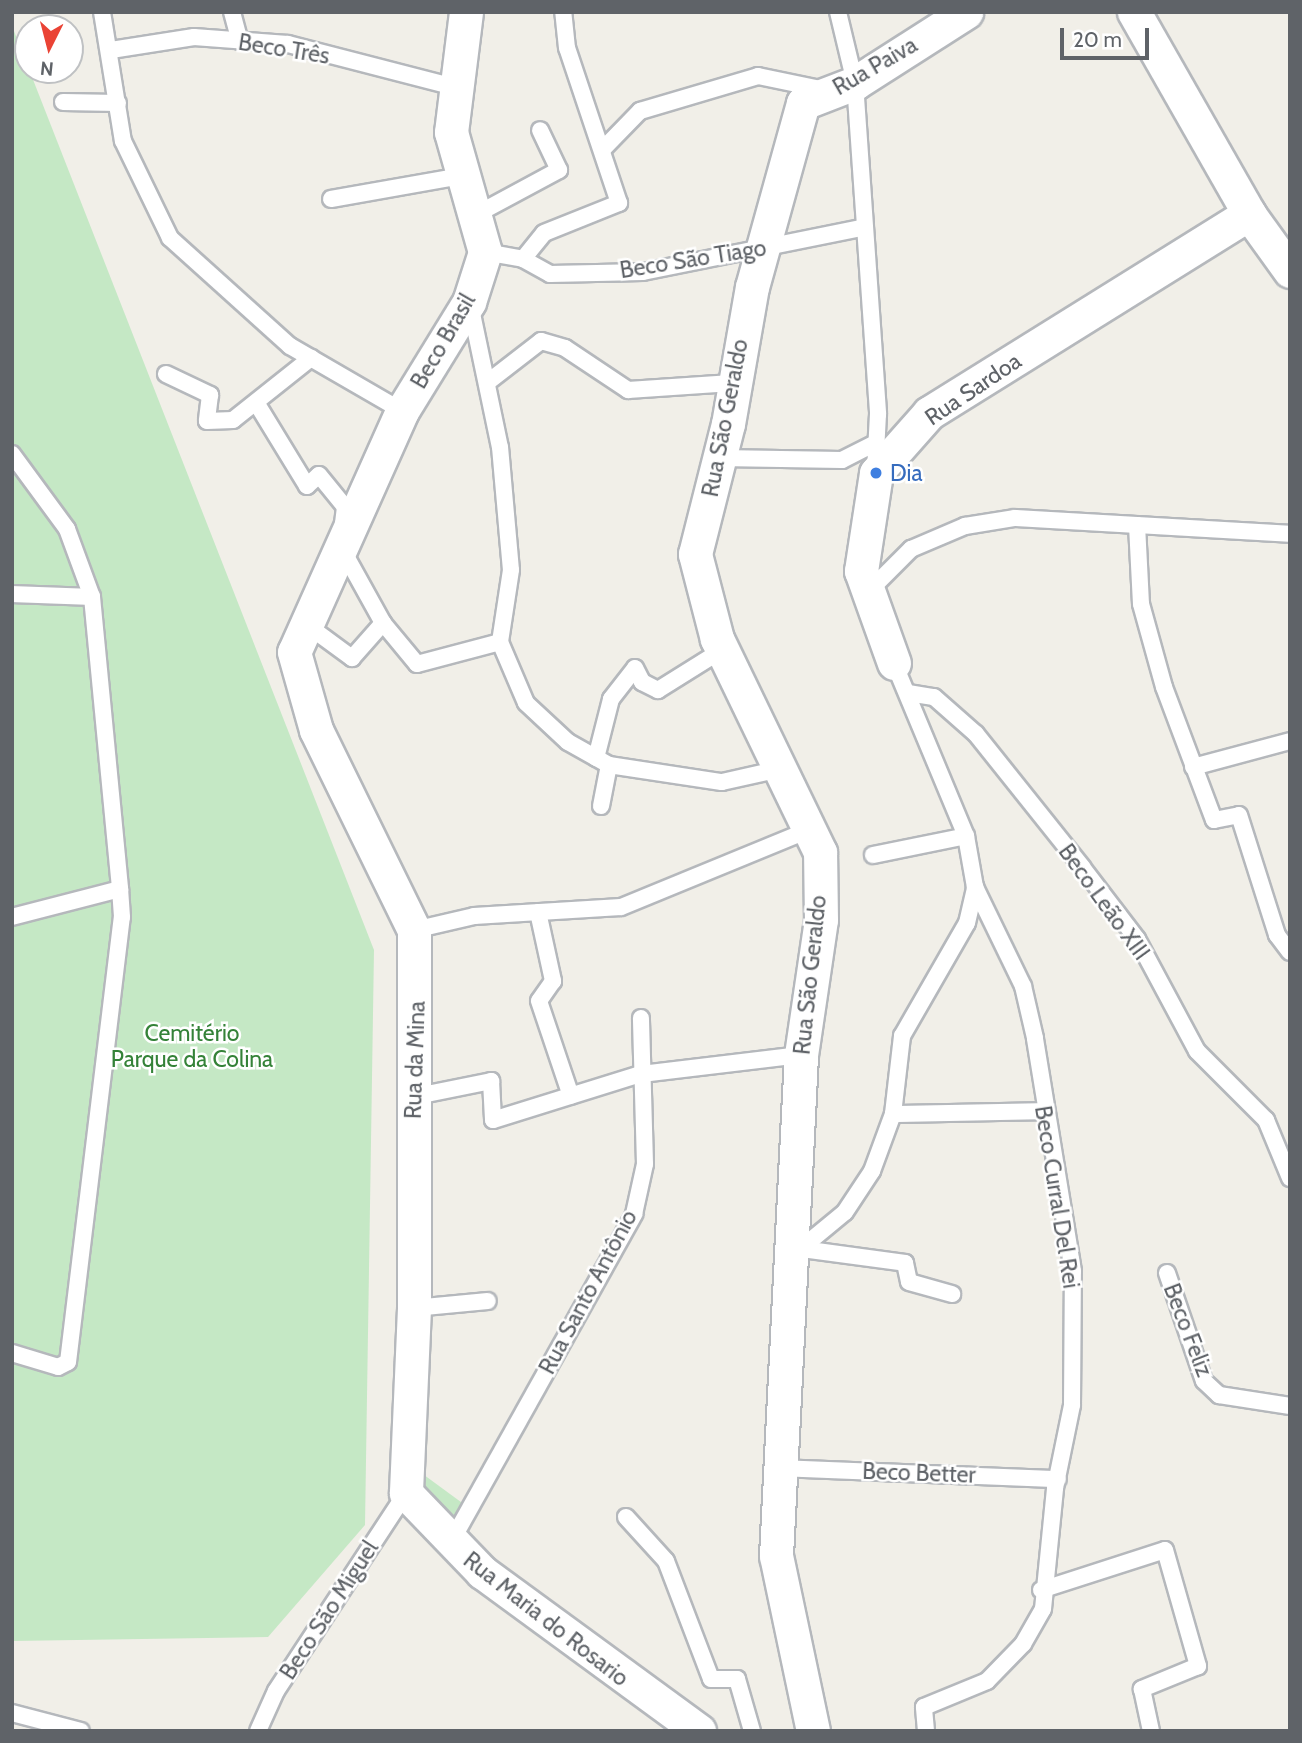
<!DOCTYPE html>
<meta charset="utf-8">
<style>
body{margin:0}
#map{position:relative;width:1302px;height:1743px;overflow:hidden;background:#f1efe8;font-family:Cabin,sans-serif}
div>[style]{position:absolute}
[style*='--x']{left:calc(var(--x)*1px);top:calc(var(--y)*1px);width:calc(var(--w)*1px);rotate:calc(var(--a)*1deg)}
.green>*{inset:0;background:#c5e8c5}
.roads{filter:drop-shadow(2px 0 #b5b8bc) drop-shadow(-2px 0 #b5b8bc) drop-shadow(0 2px #b5b8bc) drop-shadow(0 -2px #b5b8bc)}
.service>*{height:16px;margin:-8px;padding:0 8px;transform-origin:8px;border-radius:8px;background:#fff}
.minor>*{height:33px;margin:-16.5px;padding:0 16.5px;transform-origin:16.5px;border-radius:16.5px;background:#fff}
.dots>*{width:19px;height:19px;translate:-50% -50%;box-sizing:border-box;border:4px solid #fff;border-radius:50%}
span{translate:-50% -50%;white-space:nowrap;text-align:center;line-height:1.15;-webkit-text-stroke:5px #fff;paint-order:stroke}
.street-label{font-size:23px;color:#5f6368}
.shop-label{font-size:23px;color:#366cbe}
.left{translate:0 -50%;text-align:left}
.park-label{font-size:23px;color:#348238}
.frame{position:absolute;inset:0;border:14px solid #5f6368;pointer-events:none}
.north{position:absolute;left:14px;top:14px;width:70px;height:70px;box-sizing:border-box;background:#fff;border:2px solid #bfc1c3;border-radius:50%;rotate:186deg;font-size:19px;font-weight:700;line-height:28px;text-align:center;color:#5f6368}
.north::after{content:'';display:block;margin:auto;width:24px;height:32px;background:#ea4335;clip-path:polygon(50% 0,100% 100%,50% 72%,0 100%)}
.scale{position:absolute;left:1060px;top:28px;width:89px;height:32px;box-sizing:border-box;border:4px solid #5f6368;border-top:0;padding-left:9px;font-size:21px;line-height:24px;white-space:nowrap;color:#5f6368;-webkit-text-stroke:5px #fff;paint-order:stroke}
</style>
<div id="map">
<div class="green">
<i style="clip-path:polygon(12px 26px,374px 950px,365px 1525px,268px 1637px,12px 1641px)"></i>
<i style="clip-path:polygon(420px 1472px,465px 1505px,449px 1534px,418px 1488px)"></i>
</div>
<div class="roads">
<div class="service">
<i style="--x:102;--y:12;--w:131;--a:80.8"></i>
<i style="--x:123;--y:141;--w:108;--a:64.1"></i>
<i style="--x:170;--y:238;--w:161;--a:42"></i>
<i style="--x:290;--y:346;--w:129;--a:30.1"></i>
<i style="--x:232;--y:12;--w:30;--a:75"></i>
<i style="--x:838;--y:12;--w:73;--a:76.5"></i>
<i style="--x:855;--y:83;--w:332;--a:86"></i>
<i style="--x:878;--y:414;--w:57;--a:93"></i>
<i style="--x:111;--y:50;--w:84;--a:-8.9"></i>
<i style="--x:194;--y:37;--w:94;--a:4.3"></i>
<i style="--x:288;--y:44;--w:171;--a:14.5"></i>
<i style="--x:63;--y:102;--w:55;--a:1"></i>
<i style="--x:604;--y:148;--w:52;--a:-45.8"></i>
<i style="--x:640;--y:111;--w:123;--a:-16.5"></i>
<i style="--x:758;--y:76;--w:64;--a:11.7"></i>
<i style="--x:331;--y:199;--w:133;--a:-10"></i>
<i style="--x:479;--y:213;--w:91;--a:-28.3"></i>
<i style="--x:559;--y:170;--w:44;--a:-115.4"></i>
<i style="--x:485;--y:252;--w:39;--a:10"></i>
<i style="--x:523;--y:259;--w:31;--a:29"></i>
<i style="--x:550;--y:274;--w:93;--a:-1.2"></i>
<i style="--x:643;--y:272;--w:223;--a:-11.4"></i>
<i style="--x:523;--y:259;--w:33;--a:-51"></i>
<i style="--x:544;--y:233;--w:81;--a:-21.8"></i>
<i style="--x:619;--y:203;--w:163;--a:-108.5"></i>
<i style="--x:567;--y:48;--w:36;--a:-96"></i>
<i style="--x:470;--y:304;--w:146;--a:78.2"></i>
<i style="--x:500;--y:447;--w:123;--a:84.9"></i>
<i style="--x:511;--y:570;--w:73;--a:98.7"></i>
<i style="--x:500;--y:642;--w:66;--a:66.9"></i>
<i style="--x:526;--y:703;--w:57;--a:42.9"></i>
<i style="--x:568;--y:742;--w:47;--a:29.3"></i>
<i style="--x:609;--y:765;--w:114;--a:8.6"></i>
<i style="--x:722;--y:782;--w:59;--a:-12.6"></i>
<i style="--x:166;--y:374;--w:49;--a:25.5"></i>
<i style="--x:210;--y:395;--w:26;--a:97"></i>
<i style="--x:207;--y:421;--w:26;--a:-2"></i>
<i style="--x:233;--y:420;--w:100;--a:-38.5"></i>
<i style="--x:488;--y:382;--w:67;--a:-37.7"></i>
<i style="--x:541;--y:341;--w:25;--a:16"></i>
<i style="--x:565;--y:348;--w:76;--a:33.7"></i>
<i style="--x:628;--y:390;--w:104;--a:-3.9"></i>
<i style="--x:257;--y:404;--w:96;--a:58.6"></i>
<i style="--x:307;--y:486;--w:16;--a:-43"></i>
<i style="--x:319;--y:475;--w:41;--a:50.9"></i>
<i style="--x:345;--y:507;--w:16;--a:97"></i>
<i style="--x:12;--y:454;--w:93;--a:53.7"></i>
<i style="--x:67;--y:529;--w:72;--a:69.8"></i>
<i style="--x:92;--y:597;--w:293;--a:84.5"></i>
<i style="--x:120;--y:889;--w:112;--a:165.5"></i>
<i style="--x:720;--y:458;--w:122;--a:0.9"></i>
<i style="--x:842;--y:460;--w:34;--a:-27"></i>
<i style="--x:1137;--y:525;--w:79;--a:87.1"></i>
<i style="--x:1141;--y:604;--w:86;--a:74.5"></i>
<i style="--x:1164;--y:687;--w:142;--a:69.4"></i>
<i style="--x:1214;--y:820;--w:25;--a:-11"></i>
<i style="--x:1239;--y:815;--w:126;--a:72.4"></i>
<i style="--x:1277;--y:935;--w:21;--a:53"></i>
<i style="--x:342;--y:549;--w:85;--a:61"></i>
<i style="--x:383;--y:623;--w:53;--a:50.3"></i>
<i style="--x:417;--y:664;--w:86;--a:-14.8"></i>
<i style="--x:868;--y:592;--w:61;--a:-45"></i>
<i style="--x:911;--y:549;--w:59;--a:-23.1"></i>
<i style="--x:965;--y:526;--w:51;--a:-9.1"></i>
<i style="--x:1015;--y:518;--w:275;--a:3.3"></i>
<i style="--x:12;--y:594;--w:80;--a:2.1"></i>
<i style="--x:307;--y:625;--w:56;--a:36.3"></i>
<i style="--x:352;--y:658;--w:47;--a:-48.5"></i>
<i style="--x:908;--y:693;--w:26;--a:9"></i>
<i style="--x:934;--y:697;--w:56;--a:41.4"></i>
<i style="--x:976;--y:734;--w:170;--a:51.4"></i>
<i style="--x:1082;--y:867;--w:91;--a:52.6"></i>
<i style="--x:1137;--y:939;--w:127;--a:61.8"></i>
<i style="--x:1197;--y:1051;--w:98;--a:45"></i>
<i style="--x:1266;--y:1120;--w:63;--a:67.5"></i>
<i style="--x:596;--y:758;--w:61;--a:-75.7"></i>
<i style="--x:611;--y:699;--w:39;--a:-52"></i>
<i style="--x:635;--y:668;--w:16;--a:63"></i>
<i style="--x:642;--y:682;--w:18;--a:27"></i>
<i style="--x:658;--y:690;--w:75;--a:-32"></i>
<i style="--x:1193;--y:767;--w:100;--a:-15"></i>
<i style="--x:601;--y:806;--w:42;--a:-79"></i>
<i style="--x:873;--y:855;--w:95;--a:-11.5"></i>
<i style="--x:538;--y:912;--w:71;--a:77.7"></i>
<i style="--x:553;--y:981;--w:24;--a:125"></i>
<i style="--x:539;--y:1001;--w:100;--a:71.4"></i>
<i style="--x:414;--y:930;--w:62;--a:-13.1"></i>
<i style="--x:474;--y:916;--w:147;--a:-3.5"></i>
<i style="--x:621;--y:907;--w:203;--a:-22.3"></i>
<i style="--x:412;--y:1097;--w:81;--a:-11.4"></i>
<i style="--x:491;--y:1081;--w:39;--a:87"></i>
<i style="--x:493;--y:1120;--w:155;--a:-17.3"></i>
<i style="--x:641;--y:1074;--w:161;--a:-6.8"></i>
<i style="--x:893;--y:1114;--w:150;--a:-1.1"></i>
<i style="--x:802;--y:1249;--w:104;--a:7.7"></i>
<i style="--x:905;--y:1263;--w:19;--a:78"></i>
<i style="--x:909;--y:1282;--w:45;--a:15.6"></i>
<i style="--x:793;--y:1255;--w:67;--a:-39.6"></i>
<i style="--x:845;--y:1212;--w:49;--a:-56.6"></i>
<i style="--x:872;--y:1171;--w:61;--a:-69.8"></i>
<i style="--x:893;--y:1114;--w:79;--a:-83.4"></i>
<i style="--x:902;--y:1036;--w:130;--a:-60.1"></i>
<i style="--x:967;--y:923;--w:37;--a:-77"></i>
<i style="--x:975;--y:887;--w:52;--a:-100"></i>
<i style="--x:966;--y:836;--w:187;--a:-112.6"></i>
<i style="--x:1167;--y:1273;--w:114;--a:71.1"></i>
<i style="--x:1204;--y:1381;--w:21;--a:43"></i>
<i style="--x:1219;--y:1395;--w:72;--a:8.8"></i>
<i style="--x:414;--y:1308;--w:74;--a:-5.4"></i>
<i style="--x:12;--y:1353;--w:48;--a:16.9"></i>
<i style="--x:58;--y:1367;--w:11;--a:-27"></i>
<i style="--x:68;--y:1362;--w:448;--a:-83.1"></i>
<i style="--x:122;--y:917;--w:28;--a:-94"></i>
<i style="--x:780;--y:1468;--w:278;--a:2.3"></i>
<i style="--x:626;--y:1517;--w:59;--a:47.7"></i>
<i style="--x:666;--y:1561;--w:126;--a:69.1"></i>
<i style="--x:711;--y:1679;--w:26;--a:0"></i>
<i style="--x:737;--y:1679;--w:54;--a:73.9"></i>
<i style="--x:451;--y:1542;--w:376;--a:-60.8"></i>
<i style="--x:634;--y:1214;--w:51;--a:-77.6"></i>
<i style="--x:645;--y:1164;--w:146;--a:-91.6"></i>
<i style="--x:1041;--y:1590;--w:130;--a:-17.9"></i>
<i style="--x:1165;--y:1550;--w:121;--a:74.1"></i>
<i style="--x:1198;--y:1666;--w:61;--a:157.7"></i>
<i style="--x:1142;--y:1689;--w:43;--a:77.9"></i>
<i style="--x:12;--y:1713;--w:71;--a:14.6"></i>
<i style="--x:258;--y:1731;--w:44;--a:-65.8"></i>
<i style="--x:276;--y:1691;--w:237;--a:-56.7"></i>
<i style="--x:926;--y:1731;--w:24;--a:-95"></i>
<i style="--x:924;--y:1707;--w:68;--a:-22.4"></i>
<i style="--x:987;--y:1681;--w:52;--a:-45.8"></i>
<i style="--x:1023;--y:1644;--w:40;--a:-60.3"></i>
<i style="--x:1043;--y:1609;--w:122;--a:-84.3"></i>
<i style="--x:1055;--y:1488;--w:85;--a:-78.4"></i>
<i style="--x:1072;--y:1405;--w:134;--a:-89.6"></i>
<i style="--x:1073;--y:1271;--w:236;--a:-99.3"></i>
<i style="--x:1035;--y:1038;--w:53;--a:-103"></i>
<i style="--x:1023;--y:986;--w:110;--a:-115.9"></i>
</div>
<div class="minor">
<i style="--x:466;--y:12;--w:121;--a:97.1"></i>
<i style="--x:451;--y:132;--w:125;--a:74.2"></i>
<i style="--x:485;--y:252;--w:52;--a:107.7"></i>
<i style="--x:469;--y:302;--w:128;--a:121.6"></i>
<i style="--x:402;--y:411;--w:264;--a:114.1"></i>
<i style="--x:294;--y:652;--w:81;--a:74.2"></i>
<i style="--x:316;--y:730;--w:223;--a:63.9"></i>
<i style="--x:414;--y:930;--w:378;--a:90"></i>
<i style="--x:414;--y:1308;--w:185;--a:92.5"></i>
<i style="--x:406;--y:1493;--w:110;--a:46.1"></i>
<i style="--x:482;--y:1572;--w:269;--a:36.2"></i>
<i style="--x:1134;--y:12;--w:232;--a:60.3"></i>
<i style="--x:1249;--y:214;--w:70;--a:54.3"></i>
<i style="--x:894;--y:663;--w:98;--a:-109.7"></i>
<i style="--x:861;--y:571;--w:99;--a:-81.3"></i>
<i style="--x:876;--y:473;--w:80;--a:-48.5"></i>
<i style="--x:929;--y:413;--w:377;--a:-31.9"></i>
<i style="--x:813;--y:1731;--w:179;--a:-101.9"></i>
<i style="--x:776;--y:1556;--w:502;--a:-87.14"></i>
<i style="--x:801;--y:1055;--w:136;--a:-81.6"></i>
<i style="--x:821;--y:920;--w:68;--a:-90.8"></i>
<i style="--x:820;--y:852;--w:237;--a:-115.8"></i>
<i style="--x:717;--y:639;--w:88;--a:-104.5"></i>
<i style="--x:695;--y:554;--w:134;--a:-75.8"></i>
<i style="--x:728;--y:424;--w:139;--a:-80.1"></i>
<i style="--x:752;--y:287;--w:191;--a:-74.5"></i>
<i style="--x:803;--y:103;--w:56;--a:-21"></i>
<i style="--x:855;--y:83;--w:132;--a:-32.6"></i>
</div>
</div>
<div class="dots">
<i style="left:876px;top:473px;background:#3f7fe0"></i>
</div>
<div class="street-label">
<span style="left:284px;top:49px;rotate:9deg">Beco Três</span>
<span style="left:875px;top:66px;rotate:-30deg">Rua Paiva</span>
<span style="left:693px;top:259px;rotate:-9deg">Beco São Tiago</span>
<span style="left:443px;top:341px;rotate:-60deg">Beco Brasil</span>
<span style="left:973px;top:389px;rotate:-34deg">Rua Sardoa</span>
<span style="left:725px;top:418px;rotate:-79deg">Rua São Geraldo</span>
<span style="left:1104px;top:902px;rotate:54deg">Beco Leão XIII</span>
<span style="left:810px;top:975px;rotate:-84deg">Rua São Geraldo</span>
<span style="left:415px;top:1060px;rotate:-88deg">Rua da Mina</span>
<span style="left:1057px;top:1197px;rotate:81deg">Beco Curral Del Rei</span>
<span style="left:588px;top:1292px;rotate:-62deg">Rua Santo Antônio</span>
<span style="left:1188px;top:1330px;rotate:69deg">Beco Feliz</span>
<span style="left:919px;top:1473px;rotate:2deg">Beco Better</span>
<span style="left:329px;top:1610px;rotate:-57deg">Beco São Miguel</span>
<span style="left:546px;top:1619px;rotate:38deg">Rua Maria do Rosario</span>
</div>
<div class="shop-label">
<span class="left" style="left:890px;top:473px">Dia</span>
</div>
<div class="park-label">
<span style="left:192px;top:1046px">Cemitério<br>Parque da Colina</span>
</div>
<div class="frame"></div>
<div class="north">N</div>
<div class="scale">20 m</div>
</div>
